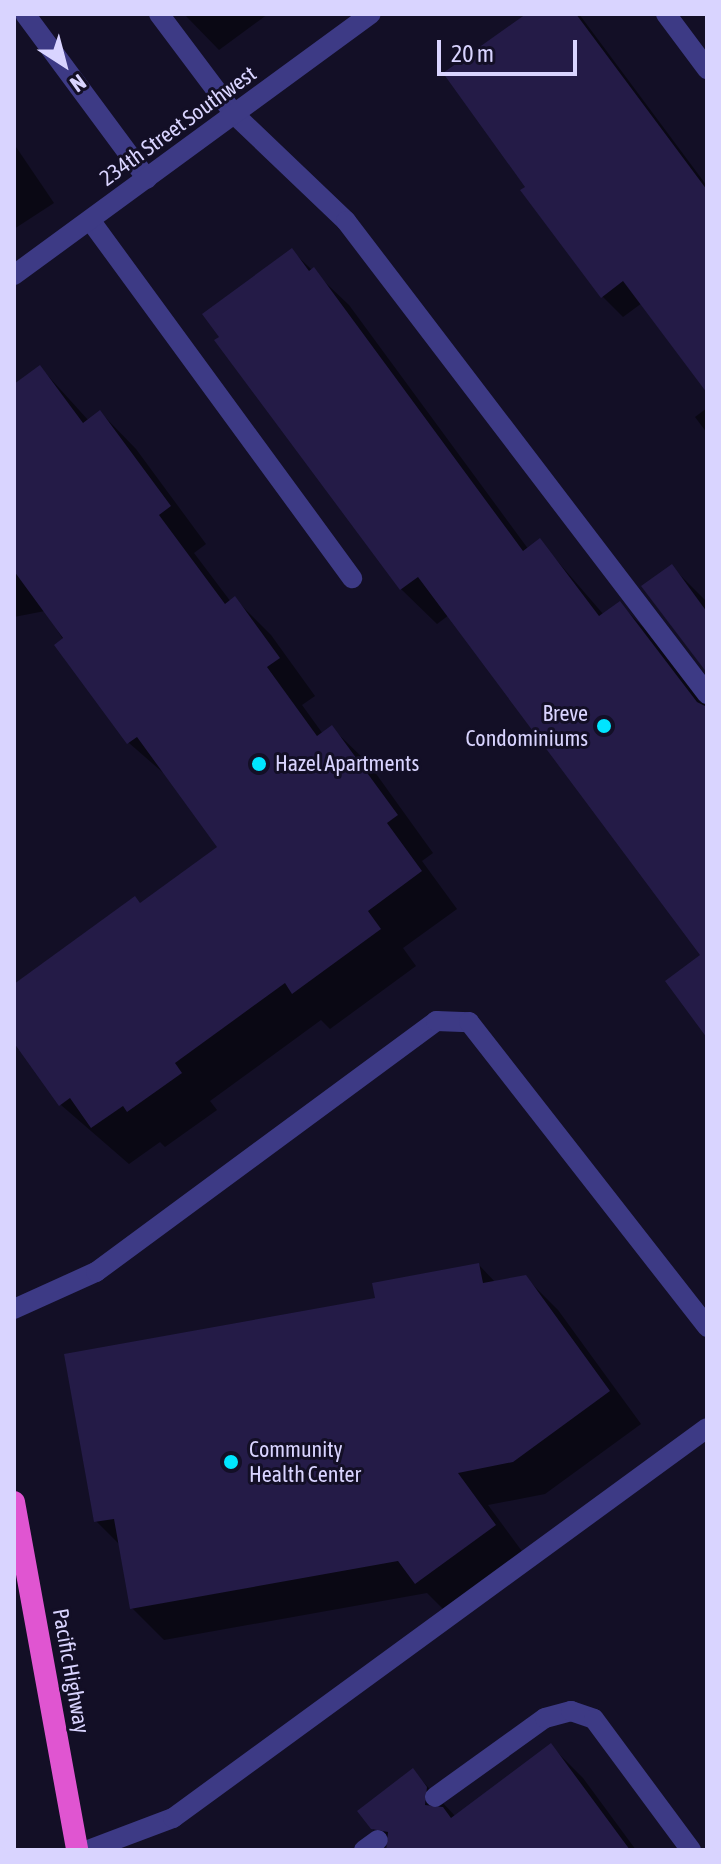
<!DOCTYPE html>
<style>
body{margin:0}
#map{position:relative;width:721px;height:1864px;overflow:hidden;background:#130f26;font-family:"Asap Condensed",sans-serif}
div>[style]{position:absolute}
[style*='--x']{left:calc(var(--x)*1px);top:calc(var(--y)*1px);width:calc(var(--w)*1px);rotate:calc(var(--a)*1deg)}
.shadow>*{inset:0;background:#0007}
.building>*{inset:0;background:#241b47}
.service>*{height:20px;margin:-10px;padding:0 10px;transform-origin:10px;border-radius:10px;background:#3d3a85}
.minor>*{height:20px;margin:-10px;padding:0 10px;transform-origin:10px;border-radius:10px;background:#3d3a85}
.tertiary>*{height:20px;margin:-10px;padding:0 10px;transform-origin:10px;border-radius:10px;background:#3d3a85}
.trunk>*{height:22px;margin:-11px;padding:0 11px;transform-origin:11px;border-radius:11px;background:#e055d1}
.dots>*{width:22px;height:22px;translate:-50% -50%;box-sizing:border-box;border:4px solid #130f26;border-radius:50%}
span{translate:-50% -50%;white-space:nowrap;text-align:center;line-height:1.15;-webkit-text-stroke:6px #130f26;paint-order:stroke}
.street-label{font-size:22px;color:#d9d4ff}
.poi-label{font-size:22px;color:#d9d4ff}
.right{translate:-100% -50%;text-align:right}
.left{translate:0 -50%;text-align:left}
.frame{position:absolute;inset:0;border:16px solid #d9d4ff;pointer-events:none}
.north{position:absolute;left:24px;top:24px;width:80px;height:80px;-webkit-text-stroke:6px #130f26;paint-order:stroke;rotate:144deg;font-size:22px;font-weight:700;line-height:32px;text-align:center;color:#d9d4ff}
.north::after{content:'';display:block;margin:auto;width:28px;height:36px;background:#d9d4ff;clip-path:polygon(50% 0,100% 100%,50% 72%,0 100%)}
.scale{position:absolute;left:437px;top:40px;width:140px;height:36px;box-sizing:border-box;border:4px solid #d9d4ff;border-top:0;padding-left:10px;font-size:24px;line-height:28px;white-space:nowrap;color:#d9d4ff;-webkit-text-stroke:6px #130f26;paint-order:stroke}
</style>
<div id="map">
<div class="shadow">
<i style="clip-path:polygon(184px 14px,268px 14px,219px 50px)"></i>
<i style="clip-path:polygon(529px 14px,579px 14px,707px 186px,707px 390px,642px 303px,623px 317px,602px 296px,527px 187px)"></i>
<i style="clip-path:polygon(14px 144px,54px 203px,14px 229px)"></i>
<i style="clip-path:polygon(292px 251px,349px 305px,529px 550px,540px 541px,604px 615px,620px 604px,655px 639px,707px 707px,707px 1034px,702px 955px,449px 615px,437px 624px,401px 589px)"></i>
<i style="clip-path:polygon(40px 367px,89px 421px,100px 412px,136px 449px,206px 544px,194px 553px,231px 602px,235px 599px,271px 635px,315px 696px,302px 705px,323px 734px,332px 728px,369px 764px,433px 853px,422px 861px,457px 909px,403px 948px,416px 966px,330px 1029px,321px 1020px,210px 1101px,217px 1110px,165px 1147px,160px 1142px,129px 1164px,61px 1105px,14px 1026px,14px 1001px,220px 848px,168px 777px,129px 743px,45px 611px,14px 617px,14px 386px)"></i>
<i style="clip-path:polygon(707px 408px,707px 433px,695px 417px)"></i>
<i style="clip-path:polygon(671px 566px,707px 602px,707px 669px)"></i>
<i style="clip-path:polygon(479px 1265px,496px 1283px,525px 1277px,558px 1310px,641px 1424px,545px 1494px,488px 1505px,527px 1558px,449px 1615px,427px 1593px,164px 1640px,132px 1608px,121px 1546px,96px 1521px,377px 1300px)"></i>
<i style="clip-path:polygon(551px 1746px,583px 1778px,636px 1850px,388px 1850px,372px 1828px,413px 1771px,456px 1817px)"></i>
</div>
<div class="building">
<i style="clip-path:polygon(526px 14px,576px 14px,707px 190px,707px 393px,623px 281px,601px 298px,520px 190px,525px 187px,443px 73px)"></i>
<i style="clip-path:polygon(292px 248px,309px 271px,314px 267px,523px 551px,540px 538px,599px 616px,620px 601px,697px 702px,707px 707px,707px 1038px,665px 981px,700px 955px,418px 577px,400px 590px,214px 340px,219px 337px,202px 314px)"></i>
<i style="clip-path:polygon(40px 365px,83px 423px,100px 410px,171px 506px,159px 515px,225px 604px,235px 596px,280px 658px,267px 667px,317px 736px,332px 725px,398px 815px,387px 823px,422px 871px,368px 911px,381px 929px,292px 994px,285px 983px,175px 1063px,182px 1073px,127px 1112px,123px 1106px,91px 1128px,70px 1098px,59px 1106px,14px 1043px,14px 984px,135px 896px,140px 903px,217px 847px,137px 737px,127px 744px,54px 645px,63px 638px,14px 571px,14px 384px)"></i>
<i style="clip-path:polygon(672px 564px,707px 612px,707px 673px,641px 586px)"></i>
<i style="clip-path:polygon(479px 1263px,483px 1283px,526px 1275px,610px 1391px,513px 1462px,458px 1473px,496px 1525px,415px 1584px,398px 1561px,130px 1609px,114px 1519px,94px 1522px,64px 1354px,375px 1298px,372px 1283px)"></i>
<i style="clip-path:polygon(551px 1743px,630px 1850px,386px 1850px,388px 1832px,371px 1829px,357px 1811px,413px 1768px,427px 1787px,425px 1805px,443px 1807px,451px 1818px)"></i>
</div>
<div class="service">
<i style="--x:25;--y:14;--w:205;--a:53.5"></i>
<i style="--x:159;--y:14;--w:125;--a:53.1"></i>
<i style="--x:234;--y:114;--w:155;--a:43.7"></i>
<i style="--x:346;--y:221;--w:595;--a:52.65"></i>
<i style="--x:90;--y:220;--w:444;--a:53.8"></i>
<i style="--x:14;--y:1309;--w:90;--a:-24.3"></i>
<i style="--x:96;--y:1272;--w:423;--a:-36.4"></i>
<i style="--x:436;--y:1021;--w:33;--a:2"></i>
<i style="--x:469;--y:1022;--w:387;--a:52"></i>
<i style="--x:435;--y:1797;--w:135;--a:-35.7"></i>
<i style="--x:545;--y:1718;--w:27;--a:-15"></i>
<i style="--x:571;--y:1711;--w:24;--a:19"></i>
<i style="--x:594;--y:1719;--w:163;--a:53.5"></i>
<i style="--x:88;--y:1850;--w:91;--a:-20.6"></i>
<i style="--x:173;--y:1818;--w:661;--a:-36.14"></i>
<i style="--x:364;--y:1850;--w:17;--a:-36"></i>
</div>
<div class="minor">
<i style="--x:666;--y:14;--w:69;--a:53.3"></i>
</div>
<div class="tertiary">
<i style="--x:14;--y:275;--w:442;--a:-36.2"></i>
</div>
<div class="trunk">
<i style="--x:14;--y:1502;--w:354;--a:79.7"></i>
</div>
<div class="dots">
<i style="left:604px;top:726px;background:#00e5ff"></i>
<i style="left:259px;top:764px;background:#00e5ff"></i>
<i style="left:231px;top:1462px;background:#00e5ff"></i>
</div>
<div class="street-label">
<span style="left:178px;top:126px;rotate:-36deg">234th Street Southwest</span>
<span style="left:71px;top:1671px;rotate:80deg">Pacific Highway</span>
</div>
<div class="poi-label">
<span class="right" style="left:588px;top:726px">Breve<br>Condominiums</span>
<span class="left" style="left:275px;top:764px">Hazel Apartments</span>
<span class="left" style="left:249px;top:1462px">Community<br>Health Center</span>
</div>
<div class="frame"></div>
<div class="north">N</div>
<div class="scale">20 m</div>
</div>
